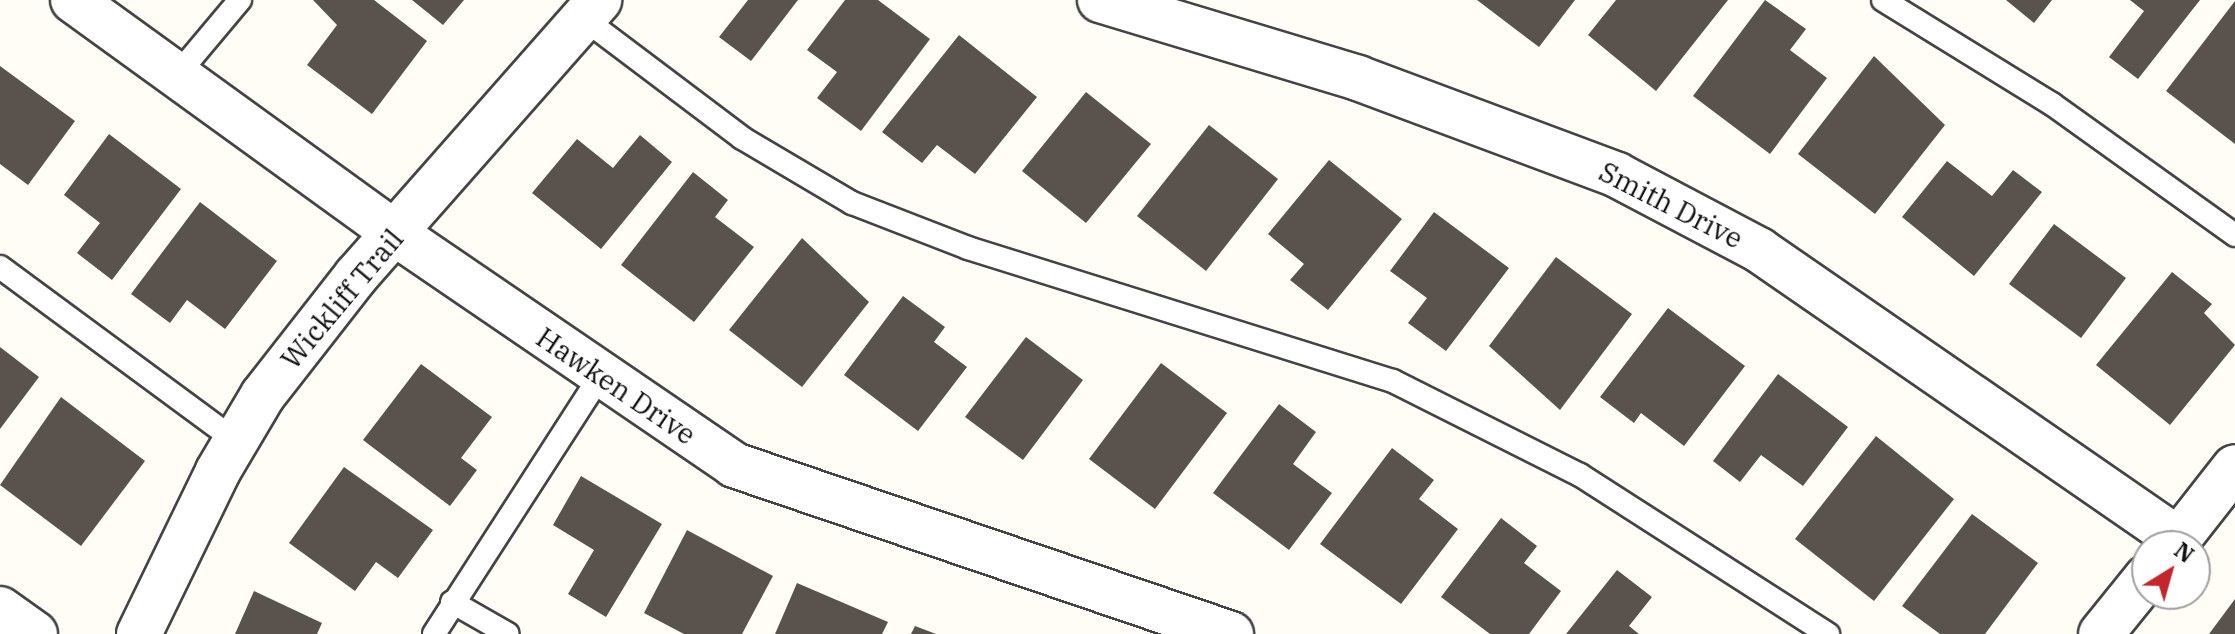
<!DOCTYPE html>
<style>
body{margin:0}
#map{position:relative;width:2235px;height:634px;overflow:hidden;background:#fffdf5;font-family:"IBM Plex Serif",serif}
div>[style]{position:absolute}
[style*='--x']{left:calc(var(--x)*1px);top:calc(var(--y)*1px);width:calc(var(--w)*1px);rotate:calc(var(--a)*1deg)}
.building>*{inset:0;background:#5a524d}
.roads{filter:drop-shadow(2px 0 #444) drop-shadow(-2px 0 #444) drop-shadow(0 2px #444) drop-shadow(0 -2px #444)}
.service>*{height:22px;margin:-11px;padding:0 11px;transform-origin:11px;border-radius:11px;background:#fff}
.minor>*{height:44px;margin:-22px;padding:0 22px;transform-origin:22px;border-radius:22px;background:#fff}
span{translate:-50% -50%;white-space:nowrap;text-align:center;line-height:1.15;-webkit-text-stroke:8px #fff;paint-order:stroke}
.street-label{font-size:28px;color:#111}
.north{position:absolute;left:2131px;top:530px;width:80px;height:80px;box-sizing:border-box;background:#fff;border:2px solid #a0a0a0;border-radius:50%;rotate:37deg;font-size:22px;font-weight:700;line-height:32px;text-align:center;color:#111}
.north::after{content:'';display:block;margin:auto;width:28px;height:36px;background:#c4262e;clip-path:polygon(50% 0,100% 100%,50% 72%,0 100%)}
</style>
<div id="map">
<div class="building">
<i style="clip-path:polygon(313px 0,374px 0,427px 41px,372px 114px,307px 65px,337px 25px)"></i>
<i style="clip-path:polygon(412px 0,464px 0,443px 25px)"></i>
<i style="clip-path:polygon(748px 0,798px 0,751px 61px,719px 37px)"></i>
<i style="clip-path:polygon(845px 0,878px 0,930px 39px,861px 131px,817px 98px,837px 72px,807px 50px)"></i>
<i style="clip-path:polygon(1477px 0,1575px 0,1539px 47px)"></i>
<i style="clip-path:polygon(1616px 0,1728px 0,1656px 91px,1588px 35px)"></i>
<i style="clip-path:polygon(1765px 0,1806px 29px,1790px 50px,1827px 78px,1770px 154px,1693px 96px)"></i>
<i style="clip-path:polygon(2006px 0,2052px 0,2034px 23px)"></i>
<i style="clip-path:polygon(2130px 0,2200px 0,2138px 79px,2109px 57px,2144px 11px)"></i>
<i style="clip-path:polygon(2235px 1px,2235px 144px,2166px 91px)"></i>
<i style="clip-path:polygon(959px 35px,1037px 97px,975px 174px,937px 145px,922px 163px,882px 132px)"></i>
<i style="clip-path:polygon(1874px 56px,1945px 125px,1875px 214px,1798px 154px)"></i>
<i style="clip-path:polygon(0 66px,75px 121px,28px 185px,0 164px)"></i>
<i style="clip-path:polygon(1086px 92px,1151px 144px,1086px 223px,1022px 171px)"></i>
<i style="clip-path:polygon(1209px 125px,1278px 179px,1206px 271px,1137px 216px)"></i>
<i style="clip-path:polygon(109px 134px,181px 189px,112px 280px,77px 253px,100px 223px,64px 195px)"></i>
<i style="clip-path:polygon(640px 135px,672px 162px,601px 249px,532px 193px,577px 139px,613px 168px)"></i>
<i style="clip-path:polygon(1329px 160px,1402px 219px,1328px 310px,1290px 280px,1304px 264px,1268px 234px)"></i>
<i style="clip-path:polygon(1947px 161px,1992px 196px,2013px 170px,2042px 192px,1974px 276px,1902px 217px)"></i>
<i style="clip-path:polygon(693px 172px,728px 200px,715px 217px,754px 247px,694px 322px,621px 265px)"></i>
<i style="clip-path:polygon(200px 202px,277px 261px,225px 329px,187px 300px,170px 323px,131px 294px)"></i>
<i style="clip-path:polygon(1434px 212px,1509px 268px,1446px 351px,1408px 323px,1427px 298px,1390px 271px)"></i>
<i style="clip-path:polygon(2054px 224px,2126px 278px,2081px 338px,2009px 284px)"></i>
<i style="clip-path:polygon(802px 238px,869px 302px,802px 387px,729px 330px)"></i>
<i style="clip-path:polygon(1556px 257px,1632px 314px,1560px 410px,1489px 346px)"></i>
<i style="clip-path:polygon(2172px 272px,2212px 304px,2204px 313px,2235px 345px,2170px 425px,2096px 365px)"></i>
<i style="clip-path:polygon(903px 296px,945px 327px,934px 342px,967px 367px,918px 431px,844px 375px)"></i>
<i style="clip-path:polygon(1668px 308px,1745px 366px,1684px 446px,1641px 413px,1634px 423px,1600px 397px)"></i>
<i style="clip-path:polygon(1026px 337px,1083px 380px,1023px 460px,965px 417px)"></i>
<i style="clip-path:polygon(0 347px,39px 377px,0 429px)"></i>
<i style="clip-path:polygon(1161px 363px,1227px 413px,1155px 509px,1089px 459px)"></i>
<i style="clip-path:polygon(421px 364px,492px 417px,461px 458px,477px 470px,450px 506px,363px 440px)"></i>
<i style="clip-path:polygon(1778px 374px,1848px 427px,1803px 486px,1761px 455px,1740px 482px,1713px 461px)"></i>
<i style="clip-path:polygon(61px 397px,145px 461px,81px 546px,0 485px)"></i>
<i style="clip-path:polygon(1279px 404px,1316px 432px,1293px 464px,1332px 493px,1289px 550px,1213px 493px)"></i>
<i style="clip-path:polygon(1876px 436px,1954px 499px,1874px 601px,1795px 539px)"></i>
<i style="clip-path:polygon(1392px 448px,1434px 480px,1419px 499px,1458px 529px,1401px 604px,1320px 544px)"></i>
<i style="clip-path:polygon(344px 467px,433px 530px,398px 578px,376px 562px,355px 591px,289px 543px)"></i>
<i style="clip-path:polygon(581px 476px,662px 524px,606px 617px,568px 594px,594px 550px,553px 525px)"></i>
<i style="clip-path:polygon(1972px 514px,2038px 563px,1985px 634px,1940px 634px,1902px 606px)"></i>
<i style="clip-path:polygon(1501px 518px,1537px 546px,1524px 563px,1561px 591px,1529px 634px,1490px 634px,1441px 597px)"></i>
<i style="clip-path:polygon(687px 530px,773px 576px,742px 634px,684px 634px,644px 613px)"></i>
<i style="clip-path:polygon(1617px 570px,1652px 597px,1629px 626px,1639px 634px,1566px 634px)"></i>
<i style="clip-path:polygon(797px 583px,888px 622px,882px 634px,775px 634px)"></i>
<i style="clip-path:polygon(254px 591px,322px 623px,317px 634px,235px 634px)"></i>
<i style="clip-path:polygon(2235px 599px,2235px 634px,2209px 634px)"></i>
<i style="clip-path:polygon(915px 626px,936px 634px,911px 634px)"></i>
</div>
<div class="roads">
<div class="service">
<i style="--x:1883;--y:0;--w:198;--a:31.6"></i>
<i style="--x:2052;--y:104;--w:225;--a:35.6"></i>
<i style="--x:583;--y:18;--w:199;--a:37"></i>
<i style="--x:742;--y:138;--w:128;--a:30.6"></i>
<i style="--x:852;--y:203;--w:124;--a:21.2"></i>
<i style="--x:968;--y:248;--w:445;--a:17.4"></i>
<i style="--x:1393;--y:381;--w:209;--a:26.7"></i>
<i style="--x:1580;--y:475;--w:295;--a:32.7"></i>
<i style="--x:177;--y:75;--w:98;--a:-50"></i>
<i style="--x:0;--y:267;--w:293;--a:36.4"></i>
<i style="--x:452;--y:602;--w:64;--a:29.7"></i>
<i style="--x:434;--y:634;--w:307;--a:-57.2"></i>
</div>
<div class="minor">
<i style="--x:73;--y:0;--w:399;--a:35.9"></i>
<i style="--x:396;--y:234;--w:409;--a:34.3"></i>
<i style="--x:734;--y:465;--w:525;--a:18.78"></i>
<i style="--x:1100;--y:0;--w:270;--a:16.8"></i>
<i style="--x:1358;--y:78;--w:277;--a:20.5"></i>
<i style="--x:1617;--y:175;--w:161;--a:27.8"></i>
<i style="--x:1759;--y:250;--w:509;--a:34.6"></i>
<i style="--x:2173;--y:546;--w:100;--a:-51.9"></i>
<i style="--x:0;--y:609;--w:43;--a:35.5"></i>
<i style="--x:139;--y:634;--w:181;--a:-64.1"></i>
<i style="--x:218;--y:471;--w:88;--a:-59.4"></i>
<i style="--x:263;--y:395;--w:151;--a:-52"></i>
<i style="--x:356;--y:276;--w:368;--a:-48.6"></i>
<i style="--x:2101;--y:634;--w:73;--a:-51.1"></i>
</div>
</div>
<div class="street-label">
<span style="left:1671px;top:205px;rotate:27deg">Smith Drive</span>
<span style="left:342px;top:299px;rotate:-50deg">Wickliff Trail</span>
<span style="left:616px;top:386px;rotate:34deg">Hawken Drive</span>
</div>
<div class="north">N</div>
</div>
